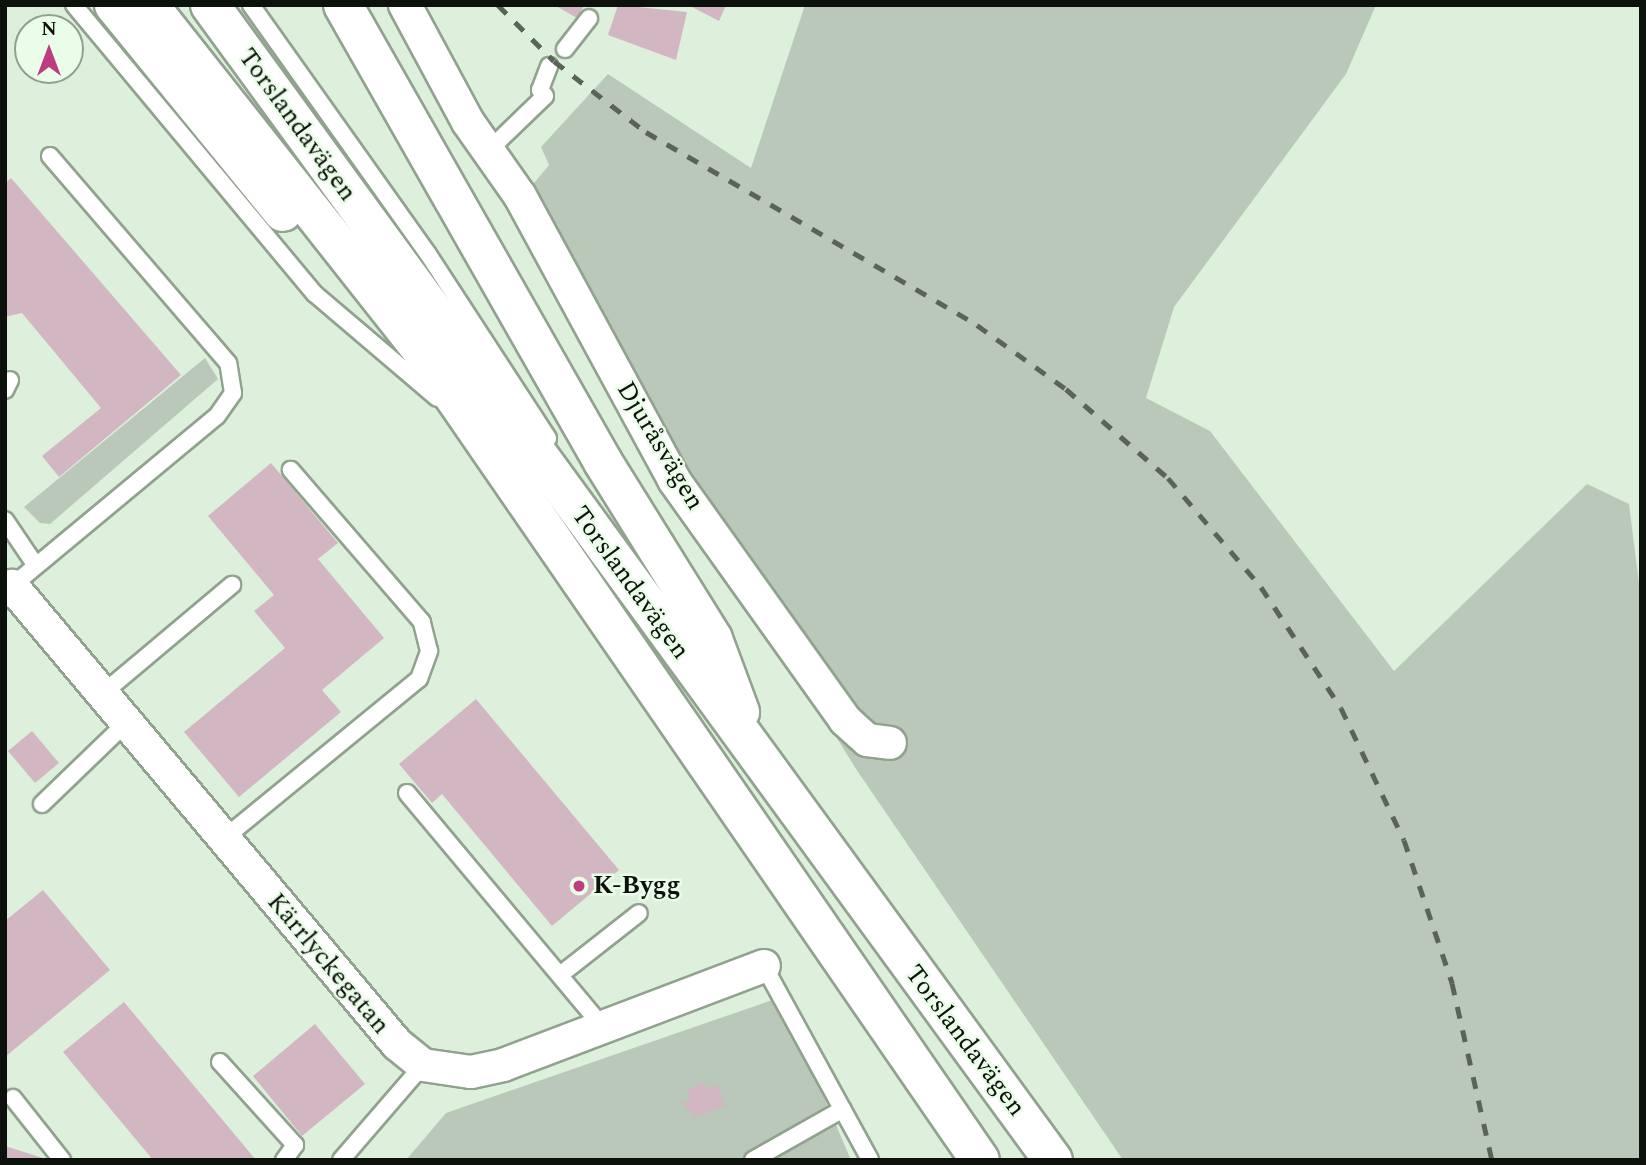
<!DOCTYPE html>
<meta charset="utf-8">
<style>
body{margin:0}
#map{position:relative;width:1646px;height:1165px;overflow:hidden;background:#ddf0db;font-family:Spectral,serif}
div>[style]{position:absolute}
[style*='--x']{left:calc(var(--x)*1px);top:calc(var(--y)*1px);width:calc(var(--w)*1px);rotate:calc(var(--a)*1deg)}
.green>*{inset:0;background:#bac8b9}
.building>*{inset:0;background:#d2b7c2}
.roads{filter:drop-shadow(2px 0 #91a28f) drop-shadow(-2px 0 #91a28f) drop-shadow(0 2px #91a28f) drop-shadow(0 -2px #91a28f)}
.service>*{height:16px;margin:-8px;padding:0 8px;transform-origin:8px;border-radius:8px;background:#fff}
.minor>*{height:32px;margin:-16px;padding:0 16px;transform-origin:16px;border-radius:16px;background:#fff}
.primary>*{height:38px;margin:-19px;padding:0 19px;transform-origin:19px;border-radius:19px;background:#fff}
.rail>*{height:5px;margin-top:-2.5px;transform-origin:0;background:repeating-linear-gradient(90deg,#596457 0 12px,transparent 0 24px)}
.dots>*{width:19px;height:19px;translate:-50% -50%;box-sizing:border-box;border:4px solid #eafde8;border-radius:50%}
span{translate:-50% -50%;white-space:nowrap;text-align:center;line-height:1.15;-webkit-text-stroke:5px #eafde8;paint-order:stroke}
.street-label{font-size:26px;color:#0c120b}
.poi-label{font-size:26px;color:#0c120b;font-weight:700}
.left{translate:0 -50%;text-align:left}
.frame{position:absolute;inset:0;border:7px solid #0c120b;pointer-events:none}
.north{position:absolute;left:14px;top:14px;width:70px;height:70px;box-sizing:border-box;background:#eafde8;border:2px solid #919f90;border-radius:50%;rotate:0deg;font-size:19px;font-weight:700;line-height:28px;text-align:center;color:#0c120b}
.north::after{content:'';display:block;margin:auto;width:24px;height:32px;background:#bf3c83;clip-path:polygon(50% 0,100% 100%,50% 72%,0 100%)}
</style>
<div id="map">
<div class="green">
<i style="clip-path:polygon(805px 5px,1376px 5px,1346px 74px,1174px 307px,1146px 398px,1210px 431px,1394px 671px,1587px 484px,1629px 504px,1641px 600px,1641px 1160px,1123px 1160px,856px 769px,511px 211px,549px 165px,541px 147px,608px 74px,751px 168px)"></i>
<i style="clip-path:polygon(205px 358px,218px 379px,50px 524px,40px 523px,24px 507px)"></i>
<i style="clip-path:polygon(781px 997px,851px 1160px,406px 1160px,446px 1113px)"></i>
</div>
<div class="building">
<i style="clip-path:polygon(554px 5px,584px 5px,577px 18px)"></i>
<i style="clip-path:polygon(618px 5px,687px 12px,676px 60px,608px 35px)"></i>
<i style="clip-path:polygon(688px 5px,726px 5px,719px 21px)"></i>
<i style="clip-path:polygon(11px 178px,181px 375px,59px 477px,42px 456px,101px 408px,22px 313px,5px 317px,5px 183px)"></i>
<i style="clip-path:polygon(271px 463px,338px 543px,318px 559px,384px 638px,322px 690px,341px 712px,239px 797px,184px 732px,285px 648px,254px 611px,274px 595px,208px 516px)"></i>
<i style="clip-path:polygon(476px 699px,619px 870px,552px 926px,442px 794px,432px 803px,399px 764px)"></i>
<i style="clip-path:polygon(32px 731px,59px 763px,35px 783px,8px 751px)"></i>
<i style="clip-path:polygon(43px 890px,110px 970px,5px 1057px,5px 921px)"></i>
<i style="clip-path:polygon(124px 1002px,256px 1160px,153px 1160px,63px 1052px)"></i>
<i style="clip-path:polygon(315px 1024px,365px 1084px,302px 1136px,253px 1076px)"></i>
<i style="clip-path:polygon(704px 1083px,707px 1089px,718px 1085px,725px 1106px,696px 1117px,682px 1103px,690px 1100px,688px 1089px)"></i>
<i style="clip-path:polygon(5px 1146px,46px 1159px,46px 1160px,5px 1160px)"></i>
</div>
<div class="roads">
<div class="service">
<i style="--x:74;--y:5;--w:376;--a:50.2"></i>
<i style="--x:315;--y:294;--w:160;--a:40.4"></i>
<i style="--x:251;--y:5;--w:305;--a:54.6"></i>
<i style="--x:428;--y:254;--w:220;--a:56.9"></i>
<i style="--x:565;--y:49;--w:39;--a:-52"></i>
<i style="--x:488;--y:151;--w:79;--a:-44"></i>
<i style="--x:545;--y:96;--w:8;--a:-130"></i>
<i style="--x:540;--y:90;--w:26;--a:-69"></i>
<i style="--x:5;--y:390;--w:11;--a:-63"></i>
<i style="--x:5;--y:520;--w:55;--a:56"></i>
<i style="--x:12;--y:586;--w:266;--a:-39.7"></i>
<i style="--x:217;--y:416;--w:28;--a:-55"></i>
<i style="--x:233;--y:393;--w:30;--a:-99"></i>
<i style="--x:228;--y:363;--w:273;--a:-130.7"></i>
<i style="--x:102;--y:694;--w:170;--a:-40"></i>
<i style="--x:407;--y:793;--w:305;--a:50.1"></i>
<i style="--x:42;--y:804;--w:117;--a:-44"></i>
<i style="--x:222;--y:840;--w:254;--a:-39.3"></i>
<i style="--x:419;--y:679;--w:30;--a:-70"></i>
<i style="--x:429;--y:651;--w:30;--a:-104"></i>
<i style="--x:422;--y:622;--w:201;--a:-130.8"></i>
<i style="--x:764;--y:966;--w:221;--a:61.3"></i>
<i style="--x:560;--y:975;--w:100;--a:-38.1"></i>
<i style="--x:220;--y:1062;--w:112;--a:47.9"></i>
<i style="--x:295;--y:1145;--w:19;--a:126"></i>
<i style="--x:13;--y:1098;--w:79;--a:51.7"></i>
<i style="--x:341;--y:1160;--w:125;--a:-49.2"></i>
<i style="--x:753;--y:1160;--w:103;--a:-29.5"></i>
</div>
<div class="minor">
<i style="--x:405;--y:5;--w:133;--a:61.7"></i>
<i style="--x:468;--y:122;--w:90;--a:54.9"></i>
<i style="--x:520;--y:196;--w:323;--a:61.5"></i>
<i style="--x:674;--y:480;--w:295;--a:54.5"></i>
<i style="--x:845;--y:720;--w:30;--a:42"></i>
<i style="--x:867;--y:740;--w:23;--a:7"></i>
<i style="--x:5;--y:591;--w:9;--a:-36"></i>
<i style="--x:12;--y:586;--w:598;--a:49.95"></i>
<i style="--x:397;--y:1044;--w:33;--a:39"></i>
<i style="--x:423;--y:1065;--w:49;--a:8.3"></i>
<i style="--x:471;--y:1072;--w:33;--a:-12"></i>
<i style="--x:503;--y:1065;--w:279;--a:-20.8"></i>
</div>
<div class="primary">
<i style="--x:114;--y:5;--w:267;--a:50.8"></i>
<i style="--x:149;--y:5;--w:442;--a:51.7"></i>
<i style="--x:423;--y:352;--w:981;--a:55.42"></i>
<i style="--x:210;--y:5;--w:1430;--a:53.88"></i>
<i style="--x:343;--y:5;--w:526;--a:60.36"></i>
<i style="--x:603;--y:462;--w:208;--a:58.1"></i>
<i style="--x:713;--y:639;--w:78;--a:69.7"></i>
</div>
</div>
<div class="rail">
<i style="--x:498;--y:5;--w:79;--a:45"></i>
<i style="--x:554;--y:61;--w:116;--a:37.7"></i>
<i style="--x:646;--y:132;--w:383;--a:30.2"></i>
<i style="--x:977;--y:325;--w:110;--a:35.7"></i>
<i style="--x:1066;--y:389;--w:135;--a:41.1"></i>
<i style="--x:1168;--y:478;--w:143;--a:49.5"></i>
<i style="--x:1261;--y:587;--w:145;--a:56.5"></i>
<i style="--x:1341;--y:708;--w:146;--a:64.5"></i>
<i style="--x:1404;--y:840;--w:151;--a:71.4"></i>
<i style="--x:1452;--y:983;--w:181;--a:77.3"></i>
</div>
<div class="dots">
<i style="left:579px;top:886px;background:#bf3c83"></i>
</div>
<div class="street-label">
<span style="left:297px;top:125px;rotate:54deg">Torslandavägen</span>
<span style="left:660px;top:446px;rotate:59deg">Djuråsvägen</span>
<span style="left:630px;top:583px;rotate:54deg">Torslandavägen</span>
<span style="left:328px;top:964px;rotate:50deg">Kärrlyckegatan</span>
<span style="left:965px;top:1041px;rotate:53deg">Torslandavägen</span>
</div>
<div class="poi-label">
<span class="left" style="left:593px;top:886px">K-Bygg</span>
</div>
<div class="frame"></div>
<div class="north">N</div>
</div>
